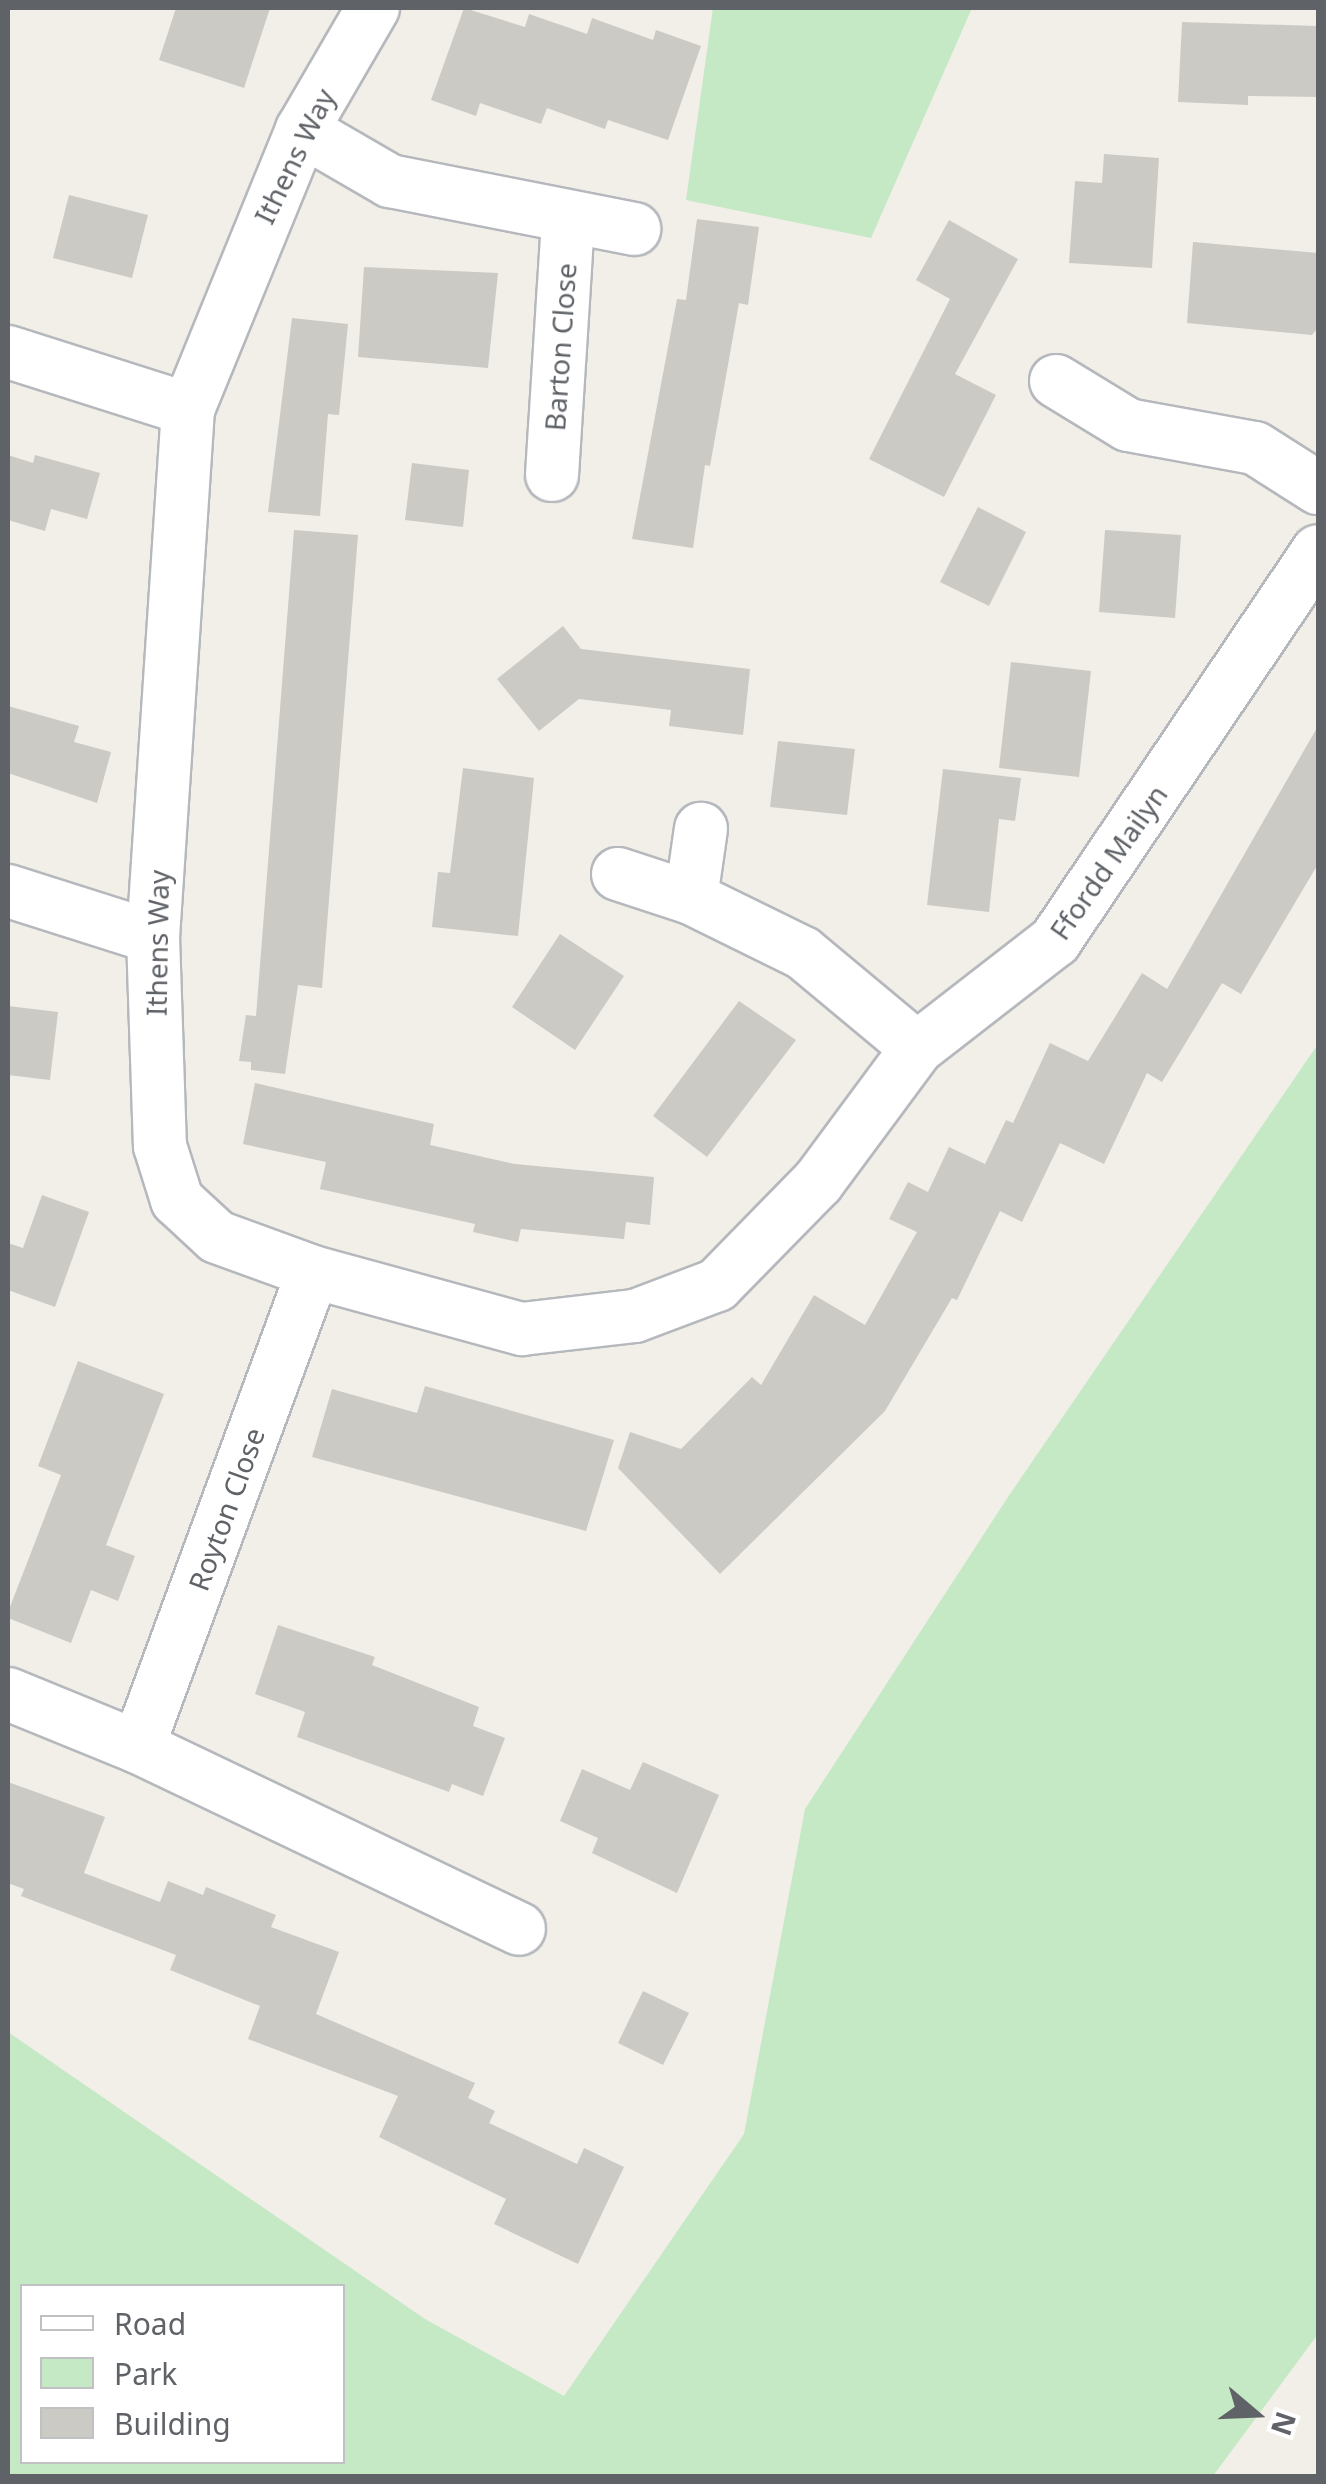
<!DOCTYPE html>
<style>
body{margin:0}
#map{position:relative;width:1326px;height:2484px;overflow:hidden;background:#f1efe8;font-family:"Noto Sans",sans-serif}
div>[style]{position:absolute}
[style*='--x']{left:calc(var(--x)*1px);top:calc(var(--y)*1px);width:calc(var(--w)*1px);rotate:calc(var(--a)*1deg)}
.green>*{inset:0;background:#c5e8c5}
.building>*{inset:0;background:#cccac5}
.roads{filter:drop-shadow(2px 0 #b5b8bc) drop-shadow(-2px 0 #b5b8bc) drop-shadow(0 2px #b5b8bc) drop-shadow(0 -2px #b5b8bc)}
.street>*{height:52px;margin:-26px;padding:0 26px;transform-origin:26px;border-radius:26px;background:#fff}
span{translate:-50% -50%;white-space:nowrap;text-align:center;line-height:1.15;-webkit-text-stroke:10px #fff;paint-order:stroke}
.street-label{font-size:28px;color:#5f6368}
.frame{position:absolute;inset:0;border:10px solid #5f6368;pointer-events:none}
.legend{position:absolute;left:20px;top:2284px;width:325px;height:180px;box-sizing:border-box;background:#fff;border:2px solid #bfc1c3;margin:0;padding:12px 18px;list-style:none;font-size:30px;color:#5f6368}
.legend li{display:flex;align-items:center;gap:20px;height:50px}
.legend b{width:50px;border:2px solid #bfc1c3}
.north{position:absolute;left:1206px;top:2364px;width:100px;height:100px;-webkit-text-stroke:8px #fff;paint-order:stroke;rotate:109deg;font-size:28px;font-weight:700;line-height:40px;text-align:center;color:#5f6368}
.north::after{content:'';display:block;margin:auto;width:35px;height:45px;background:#5f6368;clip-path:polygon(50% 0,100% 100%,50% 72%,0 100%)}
</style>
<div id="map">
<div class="green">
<i style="clip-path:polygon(713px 8px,972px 8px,871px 238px,686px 200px)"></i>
<i style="clip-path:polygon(evenodd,1318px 1044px,1318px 2334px,1213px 2476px,8px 2476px,8px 2032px,425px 2319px,564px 2396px,744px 2134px,805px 1809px,1008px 1497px,1318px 1044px,342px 2286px,342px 2462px,22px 2462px,22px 2286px,342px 2286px)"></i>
</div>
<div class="building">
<i style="clip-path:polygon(176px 8px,270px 8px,244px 88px,159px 60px)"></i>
<i style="clip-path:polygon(464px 8px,525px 27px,529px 14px,587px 34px,592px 18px,653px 40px,656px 30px,701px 46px,668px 140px,608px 120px,605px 129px,547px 108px,541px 124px,480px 103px,476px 116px,431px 100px)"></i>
<i style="clip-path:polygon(1182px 22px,1318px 26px,1318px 97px,1248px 96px,1248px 105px,1178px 102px)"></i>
<i style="clip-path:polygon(1104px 154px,1159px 158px,1152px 268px,1069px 263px,1075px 181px,1102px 183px)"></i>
<i style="clip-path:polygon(69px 195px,148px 215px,132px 278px,53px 258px)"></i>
<i style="clip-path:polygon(697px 219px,759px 227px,748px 305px,739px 303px,710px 466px,705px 465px,693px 548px,632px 539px,677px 299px,686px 300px)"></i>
<i style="clip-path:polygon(949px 220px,1018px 259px,955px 374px,996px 395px,944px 497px,869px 459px,950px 299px,916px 280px)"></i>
<i style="clip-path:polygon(1193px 242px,1318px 253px,1318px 328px,1312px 335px,1187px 323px)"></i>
<i style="clip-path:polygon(364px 267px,498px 273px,488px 368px,358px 357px)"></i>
<i style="clip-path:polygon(292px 318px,348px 324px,339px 415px,328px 414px,320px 516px,268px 512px)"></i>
<i style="clip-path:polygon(8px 455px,33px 463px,35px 455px,100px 473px,87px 519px,51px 509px,45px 531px,8px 520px)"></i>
<i style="clip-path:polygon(412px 463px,469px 470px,463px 527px,405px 520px)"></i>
<i style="clip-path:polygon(978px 507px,1026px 532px,989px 606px,940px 582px)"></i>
<i style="clip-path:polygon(294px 530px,358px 535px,322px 988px,298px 985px,285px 1074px,251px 1070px,251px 1062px,239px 1061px,246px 1015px,256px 1016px)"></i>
<i style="clip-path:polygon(1105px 530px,1181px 535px,1175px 618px,1099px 612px)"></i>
<i style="clip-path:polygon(563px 626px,581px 649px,750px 669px,743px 735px,669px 726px,671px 710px,579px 699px,539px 731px,497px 679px)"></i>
<i style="clip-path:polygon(1011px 662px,1091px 671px,1079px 777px,999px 768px)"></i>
<i style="clip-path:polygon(8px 706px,79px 726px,74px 742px,111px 752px,97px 803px,8px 773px)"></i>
<i style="clip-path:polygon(1318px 726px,1318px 864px,1241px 994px,1222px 983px,1162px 1082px,1147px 1073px,1104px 1164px,1060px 1143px,1022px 1222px,1000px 1211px,957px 1300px,952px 1298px,885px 1411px,720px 1574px,618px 1468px,630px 1432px,681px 1449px,752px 1377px,761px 1385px,814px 1295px,865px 1325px,917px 1232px,889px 1219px,908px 1182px,928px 1192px,949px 1147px,985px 1164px,1006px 1120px,1013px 1123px,1050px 1043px,1088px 1061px,1142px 973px,1167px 989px)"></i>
<i style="clip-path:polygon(778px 741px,855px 749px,847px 815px,770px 807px)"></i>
<i style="clip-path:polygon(463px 768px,534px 778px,518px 936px,432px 927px,438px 872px,450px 873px)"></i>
<i style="clip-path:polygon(943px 769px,1021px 778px,1015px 821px,999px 819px,989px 912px,927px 905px)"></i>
<i style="clip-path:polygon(560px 934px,624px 976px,575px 1050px,512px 1007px)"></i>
<i style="clip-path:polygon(739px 1001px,796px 1040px,707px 1157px,653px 1116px)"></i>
<i style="clip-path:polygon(8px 1006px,58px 1012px,50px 1080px,8px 1075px)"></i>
<i style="clip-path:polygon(255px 1083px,434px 1124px,430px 1145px,515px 1164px,654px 1177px,650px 1225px,626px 1222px,624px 1239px,521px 1229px,518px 1242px,473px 1232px,475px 1224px,320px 1189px,326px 1162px,243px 1144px)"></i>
<i style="clip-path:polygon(42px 1195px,89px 1212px,55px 1307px,8px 1290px,8px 1243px,23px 1248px)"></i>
<i style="clip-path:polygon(78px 1361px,164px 1394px,106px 1545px,135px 1556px,118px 1601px,91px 1590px,71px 1643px,8px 1618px,8px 1612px,61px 1475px,38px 1466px)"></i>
<i style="clip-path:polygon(425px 1386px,614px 1440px,586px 1531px,312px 1457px,332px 1389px,417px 1413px)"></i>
<i style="clip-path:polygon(278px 1625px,375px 1657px,372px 1665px,479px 1707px,473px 1726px,505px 1738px,483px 1796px,452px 1784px,449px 1792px,297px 1737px,305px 1712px,255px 1694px)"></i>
<i style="clip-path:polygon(643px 1762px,719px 1795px,677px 1893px,592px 1853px,598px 1838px,560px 1821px,582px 1769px,630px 1790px)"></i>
<i style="clip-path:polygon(8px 1782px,105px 1817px,84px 1873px,160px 1902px,168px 1881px,203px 1895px,206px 1887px,276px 1915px,271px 1927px,339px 1952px,316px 2014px,475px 2083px,468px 2098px,495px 2111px,489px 2123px,577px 2164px,584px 2148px,624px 2167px,578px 2264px,494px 2224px,506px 2199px,379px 2137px,398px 2096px,248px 2039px,260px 2006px,170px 1970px,176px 1955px,21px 1896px,24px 1889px,8px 1883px)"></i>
<i style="clip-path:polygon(643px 1991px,689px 2013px,663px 2065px,618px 2043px)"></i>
</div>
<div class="roads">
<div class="street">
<i style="--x:373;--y:8;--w:141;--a:120.2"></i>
<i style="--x:302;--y:130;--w:301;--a:112.2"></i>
<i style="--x:188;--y:409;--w:529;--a:93.79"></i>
<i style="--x:153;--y:937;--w:209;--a:88.1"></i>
<i style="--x:160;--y:1146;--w:57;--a:72.5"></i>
<i style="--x:177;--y:1200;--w:54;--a:42.8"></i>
<i style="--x:217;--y:1237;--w:102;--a:20"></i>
<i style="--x:313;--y:1272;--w:217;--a:15.3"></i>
<i style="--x:522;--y:1329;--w:114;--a:-6.6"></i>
<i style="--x:635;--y:1316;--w:88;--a:-20.7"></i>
<i style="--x:717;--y:1285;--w:144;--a:-45.6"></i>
<i style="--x:818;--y:1182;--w:167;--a:-53.5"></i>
<i style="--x:917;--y:1048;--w:175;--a:-37.8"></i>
<i style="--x:1055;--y:941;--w:470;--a:-56"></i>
<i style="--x:302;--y:130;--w:102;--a:30.1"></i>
<i style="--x:390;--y:181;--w:249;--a:11.1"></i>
<i style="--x:8;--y:352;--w:189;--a:17.6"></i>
<i style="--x:1056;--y:381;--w:84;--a:31.4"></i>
<i style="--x:1128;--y:425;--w:129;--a:10.3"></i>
<i style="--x:1255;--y:448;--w:75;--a:32.4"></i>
<i style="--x:552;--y:475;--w:257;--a:-86.4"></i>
<i style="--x:618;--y:874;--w:77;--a:18.2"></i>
<i style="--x:691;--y:898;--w:70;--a:-81.8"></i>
<i style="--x:8;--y:891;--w:152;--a:17.6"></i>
<i style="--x:691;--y:898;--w:125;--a:26.2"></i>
<i style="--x:803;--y:953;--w:148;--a:39.8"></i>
<i style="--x:8;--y:1694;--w:140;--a:22.2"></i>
<i style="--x:138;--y:1747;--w:422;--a:25.5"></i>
<i style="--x:138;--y:1747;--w:506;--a:-69.78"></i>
</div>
</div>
<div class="street-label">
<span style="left:294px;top:156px;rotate:-64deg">Ithens Way</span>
<span style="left:560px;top:347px;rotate:-86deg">Barton Close</span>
<span style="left:1108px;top:862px;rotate:-55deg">Ffordd Mailyn</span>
<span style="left:157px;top:943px;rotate:-89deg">Ithens Way</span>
<span style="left:226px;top:1509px;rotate:-70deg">Royton Close</span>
</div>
<div class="frame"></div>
<ul class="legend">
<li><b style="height:12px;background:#fff"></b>Road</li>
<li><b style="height:28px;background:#c5e8c5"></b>Park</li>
<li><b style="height:28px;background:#cccac5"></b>Building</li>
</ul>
<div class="north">N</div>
</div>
